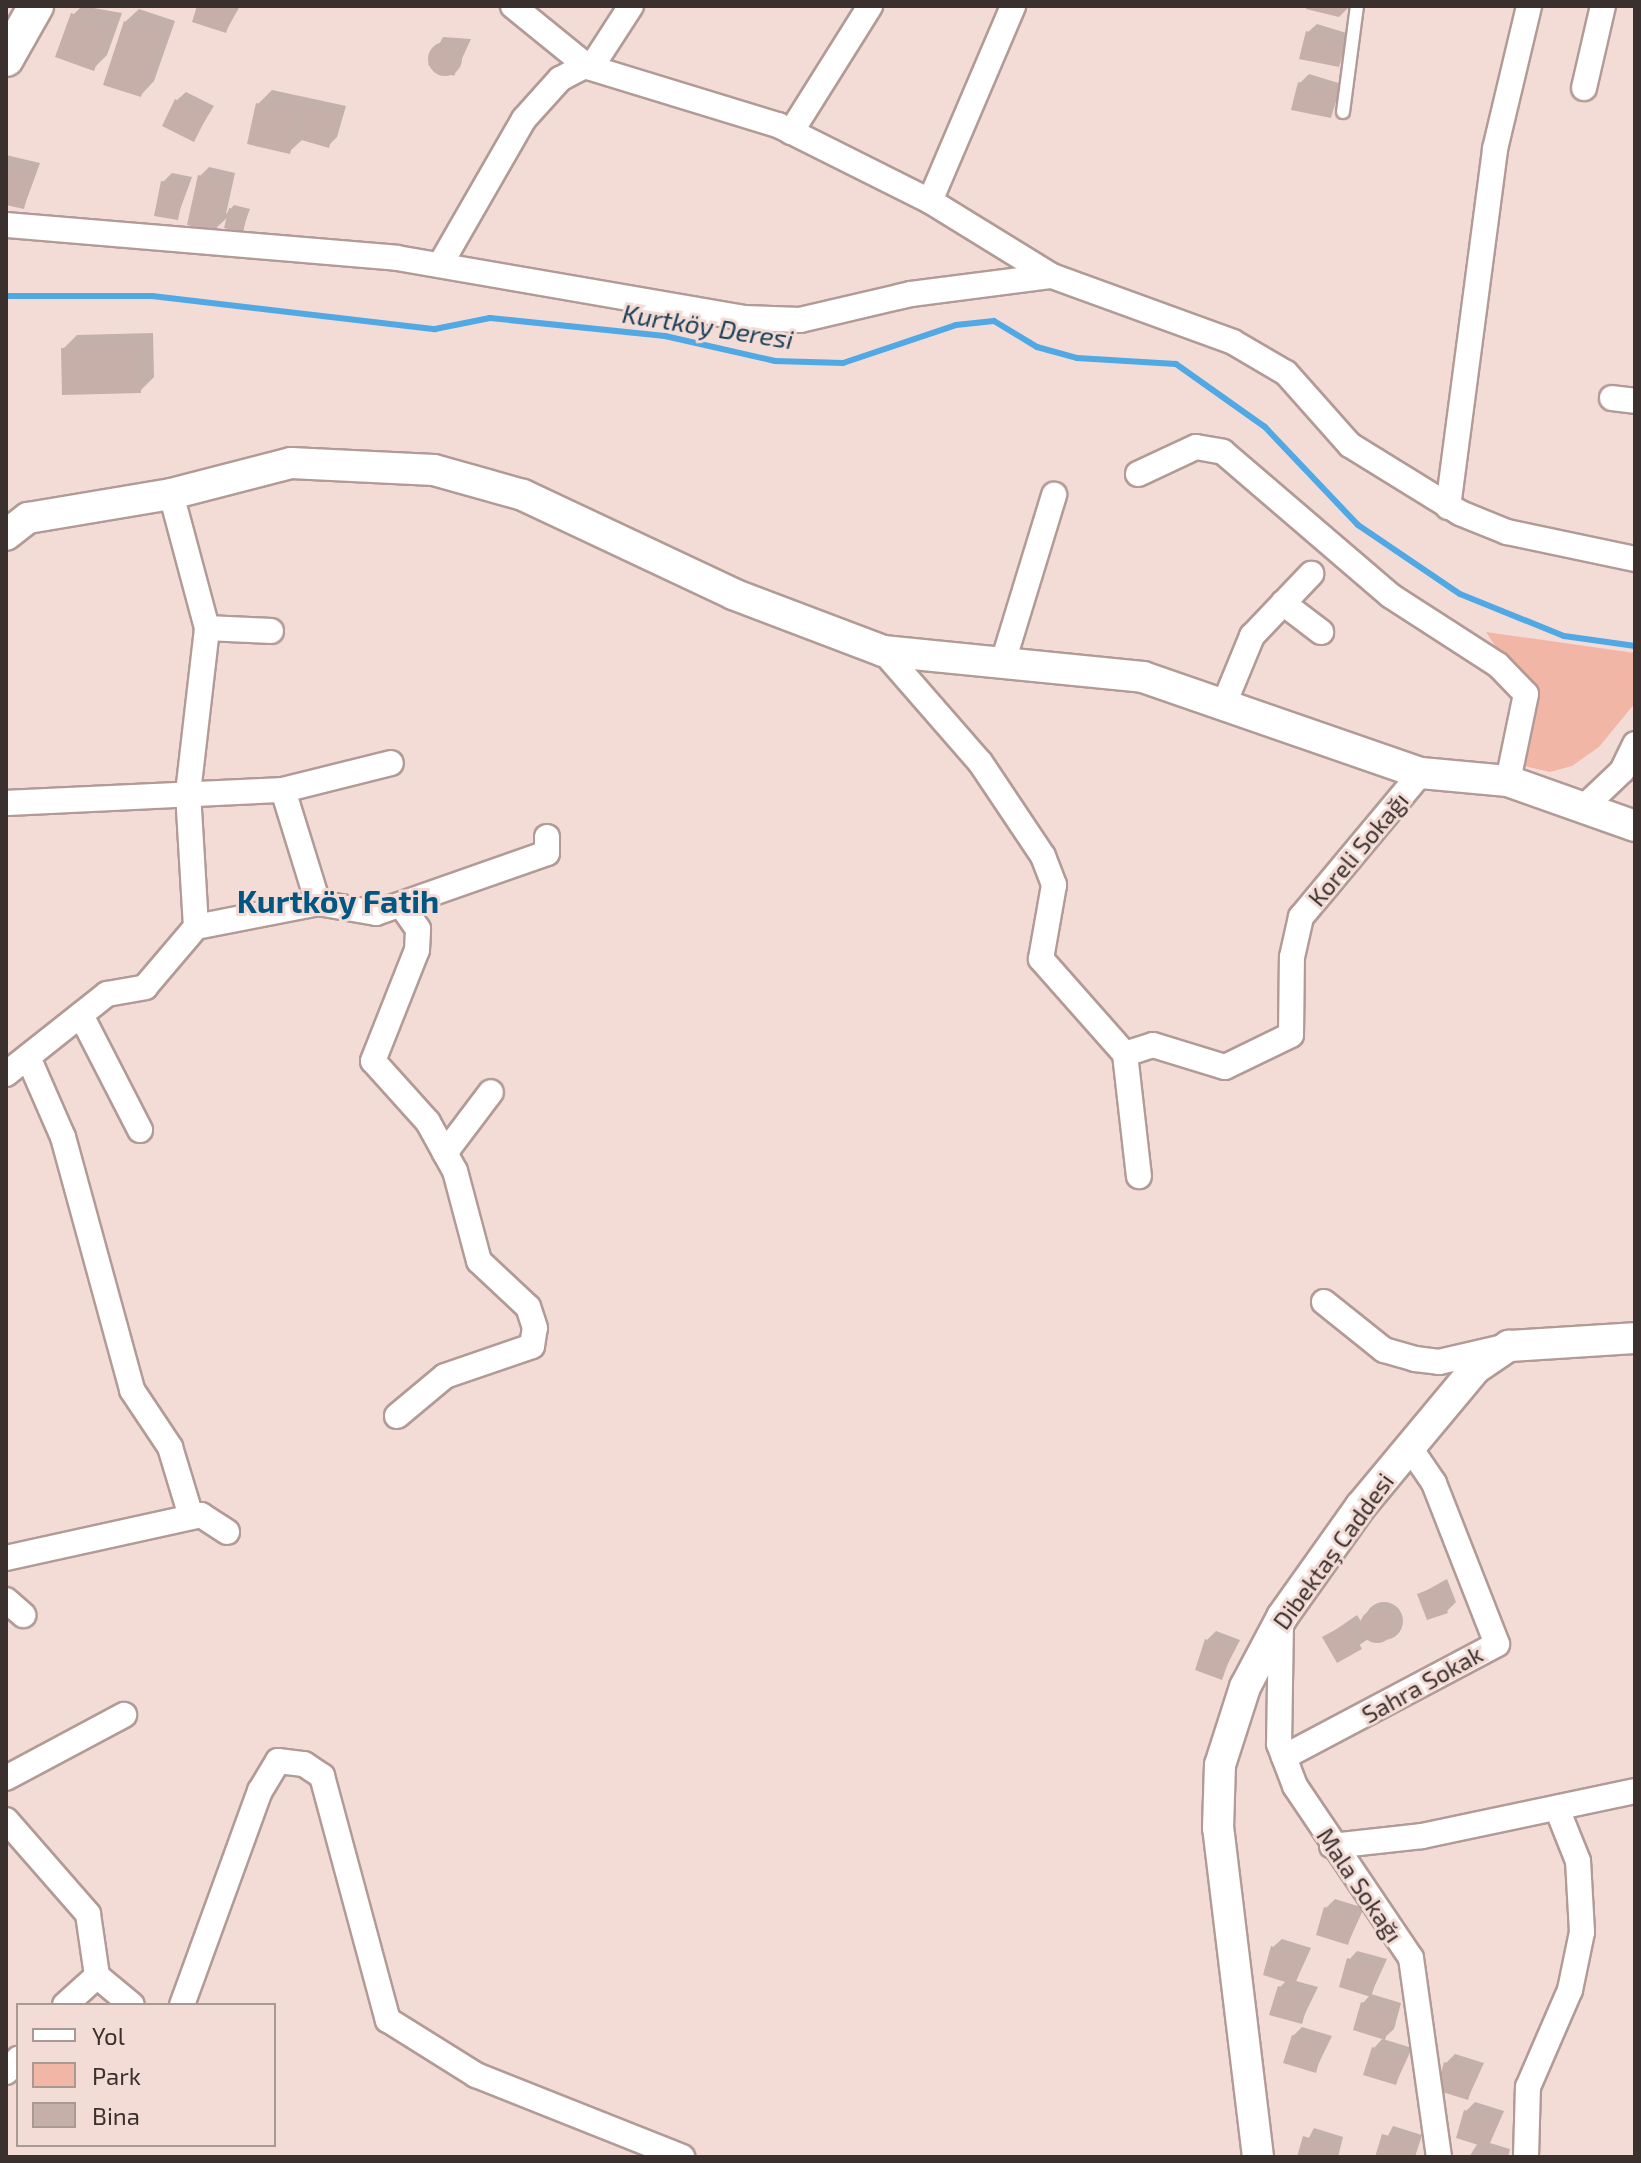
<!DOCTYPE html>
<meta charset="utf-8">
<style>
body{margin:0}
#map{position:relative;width:1641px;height:2163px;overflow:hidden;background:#f4dcd6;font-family:"Exo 2",sans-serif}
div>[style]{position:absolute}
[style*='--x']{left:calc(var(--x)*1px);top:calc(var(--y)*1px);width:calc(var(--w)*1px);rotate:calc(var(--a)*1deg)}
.green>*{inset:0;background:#f2b6a7}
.shadow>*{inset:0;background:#0003}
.round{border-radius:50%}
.stream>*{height:6px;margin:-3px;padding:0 3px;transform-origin:3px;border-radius:3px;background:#50a8e4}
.building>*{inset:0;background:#c6afa9}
.roads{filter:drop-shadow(2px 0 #b29b96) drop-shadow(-2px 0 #b29b96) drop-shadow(0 2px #b29b96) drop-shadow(0 -2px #b29b96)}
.service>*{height:12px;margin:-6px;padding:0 6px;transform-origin:6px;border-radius:6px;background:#fff}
.minor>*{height:24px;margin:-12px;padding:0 12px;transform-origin:12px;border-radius:12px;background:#fff}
.tertiary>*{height:30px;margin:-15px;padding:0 15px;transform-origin:15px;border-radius:15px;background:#fff}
.secondary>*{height:34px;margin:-17px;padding:0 17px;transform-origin:17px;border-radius:17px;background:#fff}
span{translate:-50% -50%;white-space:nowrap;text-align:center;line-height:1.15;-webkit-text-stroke:6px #f4dcd6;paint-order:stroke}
.street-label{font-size:24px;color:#3a312f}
.water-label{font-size:26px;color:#1c415a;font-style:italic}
.district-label{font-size:32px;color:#015682;font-weight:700}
.frame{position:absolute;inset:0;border:8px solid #3a312f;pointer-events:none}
.legend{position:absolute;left:16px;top:2003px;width:260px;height:144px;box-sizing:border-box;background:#f4dcd6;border:2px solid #aa9893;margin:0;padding:10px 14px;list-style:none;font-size:24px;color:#3a312f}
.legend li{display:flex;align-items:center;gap:16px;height:40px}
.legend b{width:40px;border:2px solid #aa9893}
</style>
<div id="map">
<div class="green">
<i style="clip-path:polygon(1486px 632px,1635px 653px,1635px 703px,1599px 747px,1572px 766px,1550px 772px,1516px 764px,1517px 679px)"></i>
</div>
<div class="shadow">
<i style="clip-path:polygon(82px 6px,122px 13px,107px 55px,93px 69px,73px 15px)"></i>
<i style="clip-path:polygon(199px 6px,240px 6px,226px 31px)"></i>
<i style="clip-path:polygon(139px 9px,175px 21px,154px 81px,141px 95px,125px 22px)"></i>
<i style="clip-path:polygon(1317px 24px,1353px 35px,1338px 65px,1308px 32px)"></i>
<i style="clip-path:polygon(443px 37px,471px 39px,454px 76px,428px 65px)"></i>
<i style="clip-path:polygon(1309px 74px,1345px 85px,1333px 107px,1300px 83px)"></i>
<i style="clip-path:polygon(272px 90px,346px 106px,337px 137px,328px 146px,303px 139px,289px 152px,258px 104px)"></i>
<i style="clip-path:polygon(186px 92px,214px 106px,193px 140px,177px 100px)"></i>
<i style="clip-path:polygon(6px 155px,40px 163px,24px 207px,6px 203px)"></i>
<i style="clip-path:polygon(209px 167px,235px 173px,226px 214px,234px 205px,250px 209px,242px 230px,229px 216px,215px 229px,200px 176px)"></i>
<i style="clip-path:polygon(172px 173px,192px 177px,177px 218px,163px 182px)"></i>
<i style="clip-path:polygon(153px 333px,154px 377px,140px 391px,63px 349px,77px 335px)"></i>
<i style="clip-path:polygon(1447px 1579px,1456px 1602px,1447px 1611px,1420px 1594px)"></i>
<i class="round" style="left:1365px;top:1602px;width:38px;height:38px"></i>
<i style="clip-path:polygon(1357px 1615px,1371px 1637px,1338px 1660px,1325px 1637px)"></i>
<i style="clip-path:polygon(1216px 1631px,1240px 1640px,1221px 1677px,1207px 1640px)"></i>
<i style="clip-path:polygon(1335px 1899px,1364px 1908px,1348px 1943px,1326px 1908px)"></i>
<i style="clip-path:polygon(1282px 1939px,1311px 1948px,1296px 1981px,1318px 1987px,1301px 2022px,1280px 1987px,1287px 1980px,1273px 1947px)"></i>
<i style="clip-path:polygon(1357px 1951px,1387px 1959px,1371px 1994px,1401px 2003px,1394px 2029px,1383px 2039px,1412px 2048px,1396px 2083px,1374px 2048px,1384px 2037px,1363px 2003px,1371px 1994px,1349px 1960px)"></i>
<i style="clip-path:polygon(1302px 2027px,1332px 2036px,1315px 2071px,1293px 2036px)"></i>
<i style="clip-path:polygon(1455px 2054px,1484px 2063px,1468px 2098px,1446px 2063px)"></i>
<i style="clip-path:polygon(1475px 2102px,1504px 2111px,1490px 2143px,1510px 2149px,1508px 2157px,1469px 2157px,1478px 2143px,1466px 2111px)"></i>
<i style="clip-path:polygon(1393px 2126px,1422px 2135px,1415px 2157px,1377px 2157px)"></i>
<i style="clip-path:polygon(1314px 2128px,1343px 2137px,1338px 2157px,1299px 2157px)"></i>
</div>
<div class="stream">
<i style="--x:6;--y:296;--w:146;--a:0"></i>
<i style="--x:152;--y:296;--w:285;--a:6.7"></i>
<i style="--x:435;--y:329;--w:56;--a:-11.3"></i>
<i style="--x:490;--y:318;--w:176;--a:5.9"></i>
<i style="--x:665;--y:336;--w:113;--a:12.8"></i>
<i style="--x:775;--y:361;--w:68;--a:1.7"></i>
<i style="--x:843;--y:363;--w:119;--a:-18.6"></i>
<i style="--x:956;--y:325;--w:38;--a:-6"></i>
<i style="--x:994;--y:321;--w:50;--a:31.2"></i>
<i style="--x:1037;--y:347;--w:41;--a:15.4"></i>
<i style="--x:1077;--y:358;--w:99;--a:3.5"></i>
<i style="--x:1176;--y:364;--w:109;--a:35.3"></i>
<i style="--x:1265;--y:427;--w:135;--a:46.5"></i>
<i style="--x:1358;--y:525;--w:123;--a:34.1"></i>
<i style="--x:1460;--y:594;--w:112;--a:22"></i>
<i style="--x:1564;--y:636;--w:72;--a:8"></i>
</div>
<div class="building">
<i style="clip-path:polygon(197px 6px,235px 6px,226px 33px,192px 22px)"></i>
<i style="clip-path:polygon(1350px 6px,1339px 17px,1306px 9px,1307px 6px)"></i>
<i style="clip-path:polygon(71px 13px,110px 27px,94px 71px,55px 57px)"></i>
<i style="clip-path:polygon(124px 21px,162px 34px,141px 97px,103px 85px)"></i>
<i style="clip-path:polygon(1306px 31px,1346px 44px,1339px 67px,1299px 59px)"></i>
<i class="round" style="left:428px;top:42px;width:34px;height:34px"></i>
<i style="clip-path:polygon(1298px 82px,1338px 94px,1331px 118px,1291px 110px)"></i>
<i style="clip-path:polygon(175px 99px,207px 116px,194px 142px,162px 126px)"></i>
<i style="clip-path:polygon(256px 103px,300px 113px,290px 154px,247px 144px)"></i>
<i style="clip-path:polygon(307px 105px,339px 114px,329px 148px,298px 139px)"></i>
<i style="clip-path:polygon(6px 165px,33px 171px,24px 209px,6px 205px)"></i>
<i style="clip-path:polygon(198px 175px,227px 181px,216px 231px,187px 225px)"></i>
<i style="clip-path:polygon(161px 181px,185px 185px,178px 220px,154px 216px)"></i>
<i style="clip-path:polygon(229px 208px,248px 212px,243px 232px,224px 228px)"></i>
<i style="clip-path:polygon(140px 345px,141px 393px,62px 395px,61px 348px)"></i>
<i style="clip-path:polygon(1438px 1586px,1448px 1613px,1427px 1620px,1417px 1594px)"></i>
<i class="round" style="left:1360px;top:1609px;width:34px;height:34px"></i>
<i style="clip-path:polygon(1348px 1623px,1362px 1649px,1337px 1663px,1322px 1637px)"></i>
<i style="clip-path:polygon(1205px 1639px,1233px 1649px,1222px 1680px,1195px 1670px)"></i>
<i style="clip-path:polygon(1324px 1907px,1357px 1917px,1348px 1945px,1316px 1935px)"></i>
<i style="clip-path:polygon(1271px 1946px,1304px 1956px,1295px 1985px,1263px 1975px)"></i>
<i style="clip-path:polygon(1347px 1958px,1380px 1968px,1371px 1997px,1339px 1987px)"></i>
<i style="clip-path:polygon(1278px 1986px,1310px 1996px,1302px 2024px,1269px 2015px)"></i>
<i style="clip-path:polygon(1361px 2002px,1394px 2012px,1385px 2040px,1353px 2030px)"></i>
<i style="clip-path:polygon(1292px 2035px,1324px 2045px,1316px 2073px,1283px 2063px)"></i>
<i style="clip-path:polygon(1372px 2047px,1405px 2057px,1396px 2085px,1363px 2075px)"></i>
<i style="clip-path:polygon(1444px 2062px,1477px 2072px,1468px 2100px,1436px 2090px)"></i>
<i style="clip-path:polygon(1464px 2110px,1497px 2120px,1488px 2148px,1456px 2138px)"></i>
<i style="clip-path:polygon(1382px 2134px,1415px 2143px,1410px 2157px,1375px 2157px)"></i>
<i style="clip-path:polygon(1303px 2136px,1336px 2146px,1332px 2157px,1297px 2157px)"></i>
</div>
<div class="roads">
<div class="service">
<i style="--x:1343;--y:112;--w:107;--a:-82.5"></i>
</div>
<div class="minor">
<i style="--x:513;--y:6;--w:97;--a:39.1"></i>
<i style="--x:588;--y:67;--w:199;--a:17"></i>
<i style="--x:778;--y:125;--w:170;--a:26.6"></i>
<i style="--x:930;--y:201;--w:143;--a:31.6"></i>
<i style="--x:1584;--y:88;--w:84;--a:-77"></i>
<i style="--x:791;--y:132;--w:149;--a:-57.9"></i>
<i style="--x:930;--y:201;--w:212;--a:-66.9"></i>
<i style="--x:6;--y:225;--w:392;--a:4.8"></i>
<i style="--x:397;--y:258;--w:353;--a:9.8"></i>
<i style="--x:745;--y:318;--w:55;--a:2.1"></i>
<i style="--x:800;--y:320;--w:114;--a:-13.2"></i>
<i style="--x:911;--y:294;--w:142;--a:-7.3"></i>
<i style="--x:1052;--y:276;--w:193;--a:20"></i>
<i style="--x:1233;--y:342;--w:61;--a:30.3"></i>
<i style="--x:1286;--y:373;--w:96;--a:48.4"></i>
<i style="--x:1350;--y:445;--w:129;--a:31.7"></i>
<i style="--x:1460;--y:513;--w:51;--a:22"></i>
<i style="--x:1507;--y:532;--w:131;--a:11.9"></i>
<i style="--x:440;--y:265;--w:168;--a:-60.1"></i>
<i style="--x:524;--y:119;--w:54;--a:-48"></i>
<i style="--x:560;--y:79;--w:41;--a:-27.8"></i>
<i style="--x:596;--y:60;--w:64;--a:-57.1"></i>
<i style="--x:1612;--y:398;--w:23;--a:7"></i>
<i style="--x:1138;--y:474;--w:64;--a:-25"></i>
<i style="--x:1196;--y:447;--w:27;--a:10"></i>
<i style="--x:1223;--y:452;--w:221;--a:40.6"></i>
<i style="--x:1391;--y:596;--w:127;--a:32.8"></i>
<i style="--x:1498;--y:665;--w:40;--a:46"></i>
<i style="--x:1526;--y:694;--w:89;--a:101.7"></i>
<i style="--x:1448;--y:507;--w:361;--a:-82.5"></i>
<i style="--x:1495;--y:149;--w:147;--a:-76.6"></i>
<i style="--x:1283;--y:603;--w:48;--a:37.3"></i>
<i style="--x:207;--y:628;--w:64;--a:2.7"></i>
<i style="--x:883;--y:651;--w:147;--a:48.9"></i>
<i style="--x:980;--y:762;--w:113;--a:56.2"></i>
<i style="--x:1043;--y:856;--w:31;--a:69"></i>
<i style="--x:1054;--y:885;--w:75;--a:100"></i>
<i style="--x:1041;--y:959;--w:127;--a:48.5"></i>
<i style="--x:1125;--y:1054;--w:123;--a:83.5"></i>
<i style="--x:1003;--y:662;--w:175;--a:-73"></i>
<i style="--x:1224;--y:704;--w:74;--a:-67.6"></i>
<i style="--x:1252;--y:636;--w:86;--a:-46.4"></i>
<i style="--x:6;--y:803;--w:277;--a:-2.7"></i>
<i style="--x:1582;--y:809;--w:55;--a:-43.5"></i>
<i style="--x:1622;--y:771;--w:30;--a:-64"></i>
<i style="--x:318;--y:903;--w:118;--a:-107.2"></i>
<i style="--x:283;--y:790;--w:111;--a:-14"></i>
<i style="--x:196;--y:927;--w:124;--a:-11.1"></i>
<i style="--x:318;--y:903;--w:59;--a:9.8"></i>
<i style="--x:376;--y:913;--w:181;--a:-19.3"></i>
<i style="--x:547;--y:853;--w:16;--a:-90"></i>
<i style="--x:82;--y:1017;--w:127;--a:62.8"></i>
<i style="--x:1125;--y:1054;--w:29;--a:-18"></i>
<i style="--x:1153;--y:1045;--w:75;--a:17"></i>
<i style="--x:1225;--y:1067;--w:73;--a:-25.9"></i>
<i style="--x:1291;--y:1035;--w:78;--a:-89.3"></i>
<i style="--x:1292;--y:957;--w:41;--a:-77.3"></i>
<i style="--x:1301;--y:917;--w:187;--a:-50.2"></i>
<i style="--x:28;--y:1057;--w:87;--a:66.4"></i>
<i style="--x:63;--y:1137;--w:262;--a:74.7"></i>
<i style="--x:132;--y:1390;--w:69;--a:56.3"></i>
<i style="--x:170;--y:1447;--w:72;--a:73.1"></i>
<i style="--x:6;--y:1074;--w:129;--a:-38.4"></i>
<i style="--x:107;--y:994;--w:39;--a:-10"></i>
<i style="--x:145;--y:987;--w:79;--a:-49.6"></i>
<i style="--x:196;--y:927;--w:134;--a:-93.4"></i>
<i style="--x:188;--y:793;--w:166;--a:-83.4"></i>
<i style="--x:207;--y:628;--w:139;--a:-105"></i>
<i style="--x:445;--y:1153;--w:76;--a:-53"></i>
<i style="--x:1324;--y:1302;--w:77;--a:38.7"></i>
<i style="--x:1384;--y:1350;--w:32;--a:16"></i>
<i style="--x:1415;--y:1359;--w:24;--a:7"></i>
<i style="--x:1439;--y:1362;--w:62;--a:-13.1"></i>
<i style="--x:397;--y:1416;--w:62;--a:-39.8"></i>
<i style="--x:445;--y:1376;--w:92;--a:-19"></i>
<i style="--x:532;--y:1346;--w:18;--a:-81"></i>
<i style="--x:535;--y:1328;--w:22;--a:-108"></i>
<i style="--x:528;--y:1307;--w:67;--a:-136.8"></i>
<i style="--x:479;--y:1261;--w:93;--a:-104.9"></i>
<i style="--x:455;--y:1171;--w:56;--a:-118.9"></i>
<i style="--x:428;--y:1122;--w:82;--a:-132"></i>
<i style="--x:373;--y:1061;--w:119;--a:-68.4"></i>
<i style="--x:417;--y:950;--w:21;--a:-87"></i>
<i style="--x:418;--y:929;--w:29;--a:-125"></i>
<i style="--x:6;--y:1558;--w:200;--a:-12.4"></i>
<i style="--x:201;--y:1515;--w:31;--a:33"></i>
<i style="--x:6;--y:1600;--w:23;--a:41"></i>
<i style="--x:1281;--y:1620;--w:124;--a:90.9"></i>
<i style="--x:1279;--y:1744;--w:45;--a:69.1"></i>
<i style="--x:1295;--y:1786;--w:207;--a:56"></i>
<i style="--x:1411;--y:1958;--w:201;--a:82"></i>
<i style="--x:1284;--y:1757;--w:241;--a:-27.9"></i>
<i style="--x:1497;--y:1644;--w:173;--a:-111.4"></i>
<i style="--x:1434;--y:1483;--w:42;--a:-124.4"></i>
<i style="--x:6;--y:1778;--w:134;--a:-28.1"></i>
<i style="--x:6;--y:1820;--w:125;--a:48.9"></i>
<i style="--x:88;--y:1914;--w:63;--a:81.7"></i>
<i style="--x:97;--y:1976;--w:45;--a:39.6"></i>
<i style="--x:1332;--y:1846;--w:91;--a:-6.3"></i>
<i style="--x:1422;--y:1836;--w:218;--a:-11.9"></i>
<i style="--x:65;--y:2005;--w:43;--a:-42.2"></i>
<i style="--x:182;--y:2005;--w:228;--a:-70"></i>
<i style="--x:260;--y:1791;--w:35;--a:-59"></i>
<i style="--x:278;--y:1761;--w:26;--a:7"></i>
<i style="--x:304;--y:1764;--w:22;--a:34"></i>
<i style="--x:322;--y:1776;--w:253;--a:74.9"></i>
<i style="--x:388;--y:2020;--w:104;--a:32"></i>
<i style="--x:476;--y:2075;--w:222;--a:21.7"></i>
<i style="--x:6;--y:2072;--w:18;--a:-47"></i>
<i style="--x:1526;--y:2157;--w:70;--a:-88.4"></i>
<i style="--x:1528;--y:2087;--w:106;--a:-66.6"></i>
<i style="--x:1570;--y:1990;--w:59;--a:-78.3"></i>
<i style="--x:1582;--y:1932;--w:71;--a:-93.2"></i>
<i style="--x:1578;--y:1861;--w:54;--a:-111.8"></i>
</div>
<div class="tertiary">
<i style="--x:6;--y:535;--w:28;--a:-38"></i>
<i style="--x:28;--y:518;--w:145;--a:-9.5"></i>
<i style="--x:171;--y:494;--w:124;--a:-14.5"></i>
<i style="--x:291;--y:463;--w:143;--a:2.8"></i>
<i style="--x:434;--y:470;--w:92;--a:15.7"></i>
<i style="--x:523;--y:495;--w:232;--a:25.2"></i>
<i style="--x:733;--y:594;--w:160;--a:20.8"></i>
<i style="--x:883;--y:651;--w:261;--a:5.7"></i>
<i style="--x:1143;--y:677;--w:294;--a:19.1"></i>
<i style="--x:1421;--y:773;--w:87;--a:5.3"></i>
<i style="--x:1508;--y:781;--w:135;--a:19.5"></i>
<i style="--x:1258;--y:2157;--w:331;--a:-96.9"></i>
<i style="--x:1218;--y:1828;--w:63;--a:-88.2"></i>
<i style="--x:1220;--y:1765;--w:82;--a:-72.2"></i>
<i style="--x:1245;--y:1687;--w:79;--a:-62.1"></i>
<i style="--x:1282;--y:1617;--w:136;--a:-54.6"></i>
<i style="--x:1361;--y:1506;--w:180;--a:-50.2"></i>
<i style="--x:1476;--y:1368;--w:40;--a:-34"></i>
<i style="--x:1509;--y:1346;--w:126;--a:-3.6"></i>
</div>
<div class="secondary">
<i style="--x:6;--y:59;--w:61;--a:-60.5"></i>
</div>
</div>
<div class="street-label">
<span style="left:1358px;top:849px;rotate:-50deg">Koreli Sokağı</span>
<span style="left:1333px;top:1551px;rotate:-54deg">Dibektaş Caddesi</span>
<span style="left:1422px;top:1684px;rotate:-29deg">Sahra Sokak</span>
<span style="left:1360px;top:1885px;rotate:56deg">Mala Sokağı</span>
</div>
<div class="water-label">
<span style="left:708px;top:326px;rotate:9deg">Kurtköy Deresi</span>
</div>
<div class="district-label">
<span style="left:338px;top:900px">Kurtköy Fatih</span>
</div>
<div class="frame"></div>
<ul class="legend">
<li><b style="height:10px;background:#fff"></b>Yol</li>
<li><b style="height:22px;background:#f2b6a7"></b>Park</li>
<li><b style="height:22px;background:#c6afa9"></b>Bina</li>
</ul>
</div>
